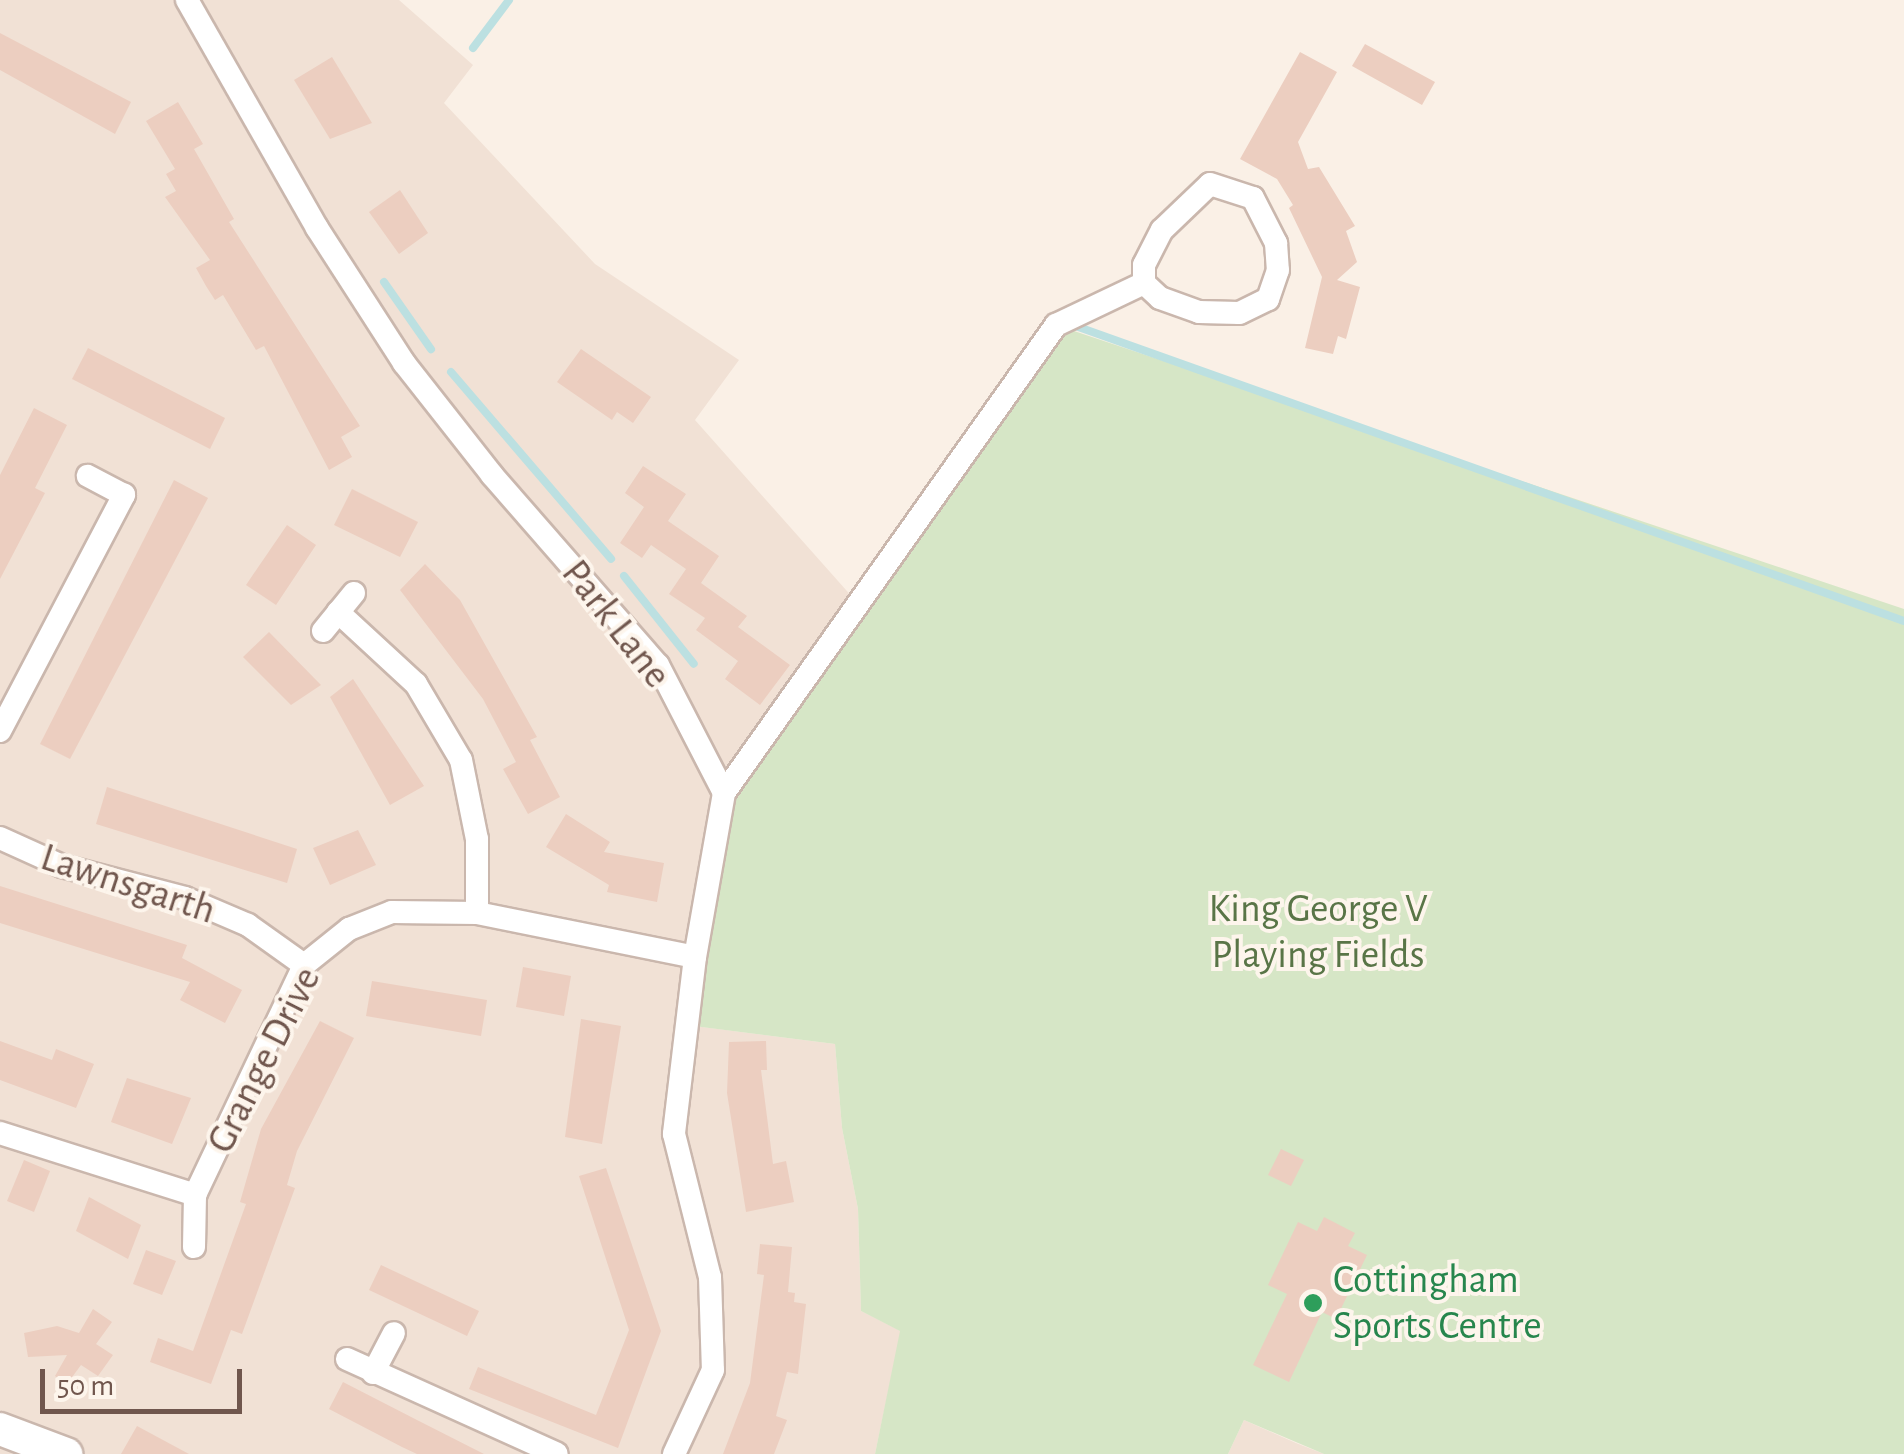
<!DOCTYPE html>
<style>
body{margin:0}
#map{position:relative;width:1904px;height:1454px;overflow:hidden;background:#faf0e6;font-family:"Alegreya Sans",sans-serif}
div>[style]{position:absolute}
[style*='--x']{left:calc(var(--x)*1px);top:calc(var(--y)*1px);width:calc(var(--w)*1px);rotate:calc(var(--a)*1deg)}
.residential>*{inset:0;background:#f1e1d5}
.green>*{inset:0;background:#d6e6c6}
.stream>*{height:8px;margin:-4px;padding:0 4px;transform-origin:4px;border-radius:4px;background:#bce0e1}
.building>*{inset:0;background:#eccec0}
.roads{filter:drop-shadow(2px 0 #cab7ad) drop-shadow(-2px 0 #cab7ad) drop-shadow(0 2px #cab7ad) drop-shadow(0 -2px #cab7ad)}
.street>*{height:22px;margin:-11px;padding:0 11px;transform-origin:11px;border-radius:11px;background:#fff}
.secondary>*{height:32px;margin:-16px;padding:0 16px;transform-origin:16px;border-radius:16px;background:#fff}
.dots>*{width:28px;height:28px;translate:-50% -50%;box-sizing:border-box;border:5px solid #fdf5ec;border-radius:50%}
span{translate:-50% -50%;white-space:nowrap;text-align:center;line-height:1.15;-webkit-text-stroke:8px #fdf5ec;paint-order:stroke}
.street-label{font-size:40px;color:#70564d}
.park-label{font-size:40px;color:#597547}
.leisure-label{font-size:40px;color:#27864d}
.left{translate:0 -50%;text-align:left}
.scale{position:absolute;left:40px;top:1369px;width:202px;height:45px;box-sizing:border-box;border:5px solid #70564d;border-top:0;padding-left:12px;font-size:30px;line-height:35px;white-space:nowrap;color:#70564d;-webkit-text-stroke:8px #fdf5ec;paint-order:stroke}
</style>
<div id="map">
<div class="residential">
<i style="clip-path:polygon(0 0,399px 0,473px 65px,444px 103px,595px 264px,739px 360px,695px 420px,862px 608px,687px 1025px,835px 1044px,842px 1128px,858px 1209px,861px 1311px,901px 1331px,875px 1454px,0 1454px)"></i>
<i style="clip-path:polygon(1244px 1420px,1296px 1443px,1324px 1454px,1228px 1454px)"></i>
</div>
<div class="green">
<i style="clip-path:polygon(1062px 327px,1904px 609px,1904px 1454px,1324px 1454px,1244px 1420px,1228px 1454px,875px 1454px,900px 1331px,861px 1311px,858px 1209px,842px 1128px,835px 1044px,686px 1025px,724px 793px)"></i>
</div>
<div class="stream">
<i style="--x:473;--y:48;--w:60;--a:-53.1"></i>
<i style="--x:384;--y:282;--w:82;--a:55"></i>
<i style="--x:1070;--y:324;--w:885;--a:19.6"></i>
<i style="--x:451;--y:372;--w:246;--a:49.4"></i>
<i style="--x:624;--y:576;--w:112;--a:51.5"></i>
</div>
<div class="building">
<i style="clip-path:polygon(0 33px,131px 102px,115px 134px,0 70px)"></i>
<i style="clip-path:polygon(1365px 44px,1435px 82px,1422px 105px,1352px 66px)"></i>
<i style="clip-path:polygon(1300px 52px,1337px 72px,1298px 142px,1308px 169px,1319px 167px,1355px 226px,1346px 231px,1357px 262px,1337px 280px,1360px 287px,1346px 339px,1338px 336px,1333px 354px,1305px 348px,1322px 277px,1289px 208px,1293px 205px,1277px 179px,1240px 159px)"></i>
<i style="clip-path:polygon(332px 57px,372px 123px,330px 139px,294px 80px)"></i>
<i style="clip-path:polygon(178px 102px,203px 144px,194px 149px,234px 219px,229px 222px,360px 426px,341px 437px,352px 457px,329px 470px,264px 346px,256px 350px,223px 295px,215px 300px,206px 286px,196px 268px,210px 260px,165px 197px,176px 191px,166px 174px,175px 169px,146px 121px)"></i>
<i style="clip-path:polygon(400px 190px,428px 233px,399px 254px,369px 212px)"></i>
<i style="clip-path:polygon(88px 348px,225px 418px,210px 449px,72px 379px)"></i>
<i style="clip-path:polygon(581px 349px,651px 397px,633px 423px,617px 412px,612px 420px,557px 382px)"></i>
<i style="clip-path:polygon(34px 408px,67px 425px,35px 488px,45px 493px,0 579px,0 475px)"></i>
<i style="clip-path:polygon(643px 466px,686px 494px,668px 521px,719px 556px,701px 583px,747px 616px,738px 627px,790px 665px,760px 705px,725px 679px,738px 661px,696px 630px,705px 618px,669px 594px,686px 569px,651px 545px,642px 558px,620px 543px,644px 507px,625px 493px)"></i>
<i style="clip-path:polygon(174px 480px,208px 498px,70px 759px,40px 744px)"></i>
<i style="clip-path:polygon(352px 489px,418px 522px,400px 557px,334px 525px)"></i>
<i style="clip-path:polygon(287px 525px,316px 545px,276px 605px,246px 585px)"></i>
<i style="clip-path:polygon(425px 564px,460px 600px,537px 737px,530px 740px,560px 797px,528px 814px,503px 769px,516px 762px,483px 699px,400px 590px)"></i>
<i style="clip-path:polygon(269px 632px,321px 685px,291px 705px,243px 657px)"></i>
<i style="clip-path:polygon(353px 679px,424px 786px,390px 805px,330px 697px)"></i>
<i style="clip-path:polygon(107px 787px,297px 849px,287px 883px,96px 824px)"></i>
<i style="clip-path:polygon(566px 814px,610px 842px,604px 852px,664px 863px,657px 902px,607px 892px,609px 885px,546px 847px)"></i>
<i style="clip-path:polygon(358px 830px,376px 865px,330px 885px,313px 848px)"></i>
<i style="clip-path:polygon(0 886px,187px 945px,182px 958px,242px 990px,225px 1023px,180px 1000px,190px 982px,0 923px)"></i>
<i style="clip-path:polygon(523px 967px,571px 976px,564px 1016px,516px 1007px)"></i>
<i style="clip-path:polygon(372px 981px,487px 1000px,481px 1036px,366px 1016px)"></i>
<i style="clip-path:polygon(581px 1019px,621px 1026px,602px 1144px,565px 1137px)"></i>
<i style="clip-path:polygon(320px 1021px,354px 1038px,297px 1151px,287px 1185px,295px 1188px,242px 1334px,231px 1330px,211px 1384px,150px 1362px,158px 1338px,193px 1351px,246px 1204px,240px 1202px,261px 1129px)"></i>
<i style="clip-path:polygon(0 1041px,52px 1060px,56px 1049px,94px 1064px,76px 1108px,0 1080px)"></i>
<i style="clip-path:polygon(766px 1041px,767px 1070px,761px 1070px,773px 1164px,786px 1161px,794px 1202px,746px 1212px,727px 1093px,729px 1042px)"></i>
<i style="clip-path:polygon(127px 1078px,191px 1098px,172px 1144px,111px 1122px)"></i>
<i style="clip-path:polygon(1281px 1149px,1304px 1160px,1291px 1186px,1268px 1175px)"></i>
<i style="clip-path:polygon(24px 1160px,50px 1171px,34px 1212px,7px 1201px)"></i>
<i style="clip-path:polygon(606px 1168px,661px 1331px,618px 1448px,469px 1389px,478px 1367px,596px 1415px,629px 1330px,579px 1176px)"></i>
<i style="clip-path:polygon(89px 1197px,141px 1225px,128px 1259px,76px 1231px)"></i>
<i style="clip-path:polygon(1324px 1217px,1355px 1233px,1348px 1246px,1367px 1255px,1336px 1319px,1322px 1312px,1289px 1382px,1253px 1365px,1287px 1294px,1268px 1285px,1298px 1222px,1317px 1231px)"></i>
<i style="clip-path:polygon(760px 1244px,792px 1247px,788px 1292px,795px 1293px,794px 1302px,806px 1304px,798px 1374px,787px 1372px,776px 1416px,787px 1420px,774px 1454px,723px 1454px,750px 1383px,764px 1275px,757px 1274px)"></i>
<i style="clip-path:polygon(146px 1250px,176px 1261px,162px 1295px,133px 1284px)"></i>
<i style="clip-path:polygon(381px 1265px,479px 1311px,467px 1336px,369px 1290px)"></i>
<i style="clip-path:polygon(93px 1309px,112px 1322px,96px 1344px,113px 1355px,98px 1376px,81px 1365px,67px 1384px,55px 1376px,67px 1355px,28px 1357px,24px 1333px,57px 1326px,79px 1333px)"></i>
<i style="clip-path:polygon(343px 1382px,417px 1420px,484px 1454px,417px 1454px,402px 1447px,329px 1409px)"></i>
<i style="clip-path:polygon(137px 1426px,189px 1454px,121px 1454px)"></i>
</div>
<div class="roads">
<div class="street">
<i style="--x:187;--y:0;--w:262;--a:60.3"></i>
<i style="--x:317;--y:228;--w:161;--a:57.2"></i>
<i style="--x:404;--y:363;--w:142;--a:51.8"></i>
<i style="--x:492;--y:475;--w:252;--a:48.9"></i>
<i style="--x:658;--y:665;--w:144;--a:62.7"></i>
<i style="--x:724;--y:793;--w:167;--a:100"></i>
<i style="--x:695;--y:957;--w:178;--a:96.8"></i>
<i style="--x:674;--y:1134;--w:147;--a:75.9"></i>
<i style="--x:710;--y:1277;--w:93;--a:88.2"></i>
<i style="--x:713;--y:1370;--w:93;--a:114.9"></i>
<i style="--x:1210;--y:184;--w:45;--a:18"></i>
<i style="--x:1253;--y:198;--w:51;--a:62.9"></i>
<i style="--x:1276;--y:243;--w:27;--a:86"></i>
<i style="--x:1278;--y:270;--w:31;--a:109"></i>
<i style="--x:1268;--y:299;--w:32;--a:154"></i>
<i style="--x:1239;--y:313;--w:40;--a:-178.6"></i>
<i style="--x:1199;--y:312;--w:41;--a:-160.3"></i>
<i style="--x:1160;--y:298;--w:22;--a:-137"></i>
<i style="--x:1144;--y:283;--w:18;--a:-90"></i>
<i style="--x:1144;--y:265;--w:39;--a:-63"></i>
<i style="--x:1162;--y:230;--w:66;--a:-43.8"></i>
<i style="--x:338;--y:612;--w:106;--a:42.7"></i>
<i style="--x:416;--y:684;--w:88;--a:59.4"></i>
<i style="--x:461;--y:760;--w:81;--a:78.6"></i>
<i style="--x:477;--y:839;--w:74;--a:90"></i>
<i style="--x:323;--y:631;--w:49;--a:-50.8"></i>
<i style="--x:0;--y:731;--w:267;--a:-62.3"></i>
<i style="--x:124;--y:495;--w:41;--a:-152.2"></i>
<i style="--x:724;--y:793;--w:574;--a:-54.65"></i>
<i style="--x:1056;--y:325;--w:98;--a:-25.5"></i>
<i style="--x:0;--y:838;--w:68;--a:24.3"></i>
<i style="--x:62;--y:866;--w:127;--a:14.6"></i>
<i style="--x:185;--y:898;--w:69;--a:23.2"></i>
<i style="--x:248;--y:925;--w:69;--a:35.5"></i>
<i style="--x:0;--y:1133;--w:205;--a:17.6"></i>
<i style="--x:195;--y:1195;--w:255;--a:-64.6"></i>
<i style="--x:304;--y:965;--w:58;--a:-38.7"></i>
<i style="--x:349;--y:929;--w:46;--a:-21.6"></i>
<i style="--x:392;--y:912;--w:85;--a:0.7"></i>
<i style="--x:477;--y:913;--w:222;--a:11.4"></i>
<i style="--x:194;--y:1247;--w:52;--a:-88.9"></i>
<i style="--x:347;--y:1359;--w:230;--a:24.3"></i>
<i style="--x:373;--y:1373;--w:45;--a:-62.3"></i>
</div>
<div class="secondary">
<i style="--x:0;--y:1429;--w:71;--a:20.7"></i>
</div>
</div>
<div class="dots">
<i style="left:1313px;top:1303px;background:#2e9e5b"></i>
</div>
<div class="street-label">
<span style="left:616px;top:624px;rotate:52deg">Park Lane</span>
<span style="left:128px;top:884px;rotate:18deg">Lawnsgarth</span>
<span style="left:264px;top:1060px;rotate:-63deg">Grange Drive</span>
</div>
<div class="park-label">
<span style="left:1318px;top:932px">King George V<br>Playing Fields</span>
</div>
<div class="leisure-label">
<span class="left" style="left:1333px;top:1303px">Cottingham<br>Sports Centre</span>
</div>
<div class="scale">50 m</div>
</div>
